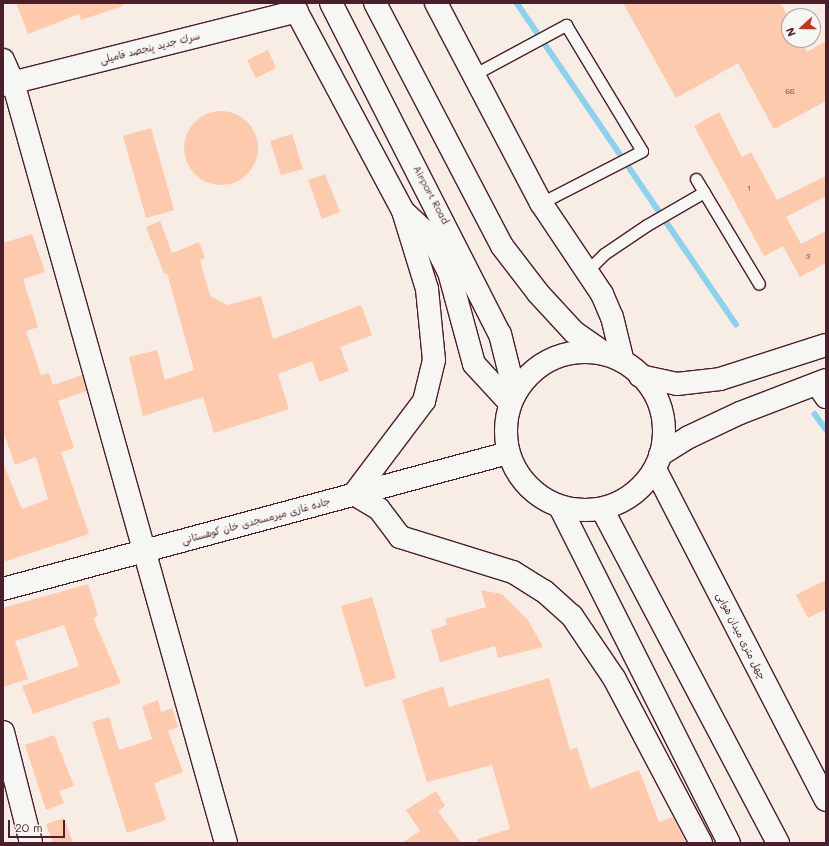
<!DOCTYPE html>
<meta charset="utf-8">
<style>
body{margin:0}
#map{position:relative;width:829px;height:846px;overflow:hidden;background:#f7ede4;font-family:Mali,"Playpen Sans Arabic",sans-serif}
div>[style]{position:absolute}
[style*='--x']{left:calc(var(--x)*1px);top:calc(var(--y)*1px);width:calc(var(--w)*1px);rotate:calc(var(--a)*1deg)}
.stream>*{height:5.5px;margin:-2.75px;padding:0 2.75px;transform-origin:2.75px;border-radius:2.75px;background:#8bd2ec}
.building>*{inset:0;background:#fdcaad}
.round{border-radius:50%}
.roads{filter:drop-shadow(1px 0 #4a1f2b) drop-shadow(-1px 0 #4a1f2b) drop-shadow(0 1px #4a1f2b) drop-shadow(0 -1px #4a1f2b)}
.lane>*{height:11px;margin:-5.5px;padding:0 5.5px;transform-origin:5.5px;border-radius:5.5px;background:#f6f6f2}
.street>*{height:22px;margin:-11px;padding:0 11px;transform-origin:11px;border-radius:11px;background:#f6f6f2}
.secondary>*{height:22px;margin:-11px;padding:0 11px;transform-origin:11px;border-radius:11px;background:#f6f6f2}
.primary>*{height:22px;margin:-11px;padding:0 11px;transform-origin:11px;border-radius:11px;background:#f6f6f2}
.primary>.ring{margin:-11px;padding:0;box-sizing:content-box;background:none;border:22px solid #f6f6f2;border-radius:50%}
span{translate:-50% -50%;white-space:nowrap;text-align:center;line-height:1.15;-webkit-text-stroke:4px #f6f6f2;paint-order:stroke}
.number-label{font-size:8px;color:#774a4c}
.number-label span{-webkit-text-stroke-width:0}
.street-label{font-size:10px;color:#4a1f2b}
.frame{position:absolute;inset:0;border:4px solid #4a1f2b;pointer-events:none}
.north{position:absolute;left:781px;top:8px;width:40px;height:40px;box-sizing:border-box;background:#f6f6f2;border:1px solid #b1a0a2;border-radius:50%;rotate:249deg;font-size:11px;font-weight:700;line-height:16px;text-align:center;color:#4a1f2b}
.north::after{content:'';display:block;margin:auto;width:14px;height:18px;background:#c8321e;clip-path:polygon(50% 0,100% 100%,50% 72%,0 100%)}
.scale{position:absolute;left:8px;top:820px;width:57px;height:18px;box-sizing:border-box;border:2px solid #4a1f2b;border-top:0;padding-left:5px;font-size:12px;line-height:14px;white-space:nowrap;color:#4a1f2b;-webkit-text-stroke:3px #f6f6f2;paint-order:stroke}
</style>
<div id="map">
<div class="stream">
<i style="--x:517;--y:3;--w:389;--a:55.7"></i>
<i style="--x:815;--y:414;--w:19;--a:54"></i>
</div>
<div class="building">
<i style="clip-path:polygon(16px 3px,123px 3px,123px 6px,81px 20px,79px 14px,28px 34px)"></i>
<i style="clip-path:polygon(623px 3px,780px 3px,789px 18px,789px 40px,801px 40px,807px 52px,826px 41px,826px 101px,774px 129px,738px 63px,676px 98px)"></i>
<i style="clip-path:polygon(268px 50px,276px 68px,256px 78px,247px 60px)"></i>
<i class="round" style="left:184px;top:111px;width:74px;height:74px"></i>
<i style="clip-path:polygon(719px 112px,742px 157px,751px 152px,777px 200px,826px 176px,826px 196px,786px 217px,801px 244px,826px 231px,826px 263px,800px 277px,783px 246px,764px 256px,694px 126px)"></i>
<i style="clip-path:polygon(151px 128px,174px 210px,146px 218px,123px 136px)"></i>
<i style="clip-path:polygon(292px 134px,303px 169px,281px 175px,270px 141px)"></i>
<i style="clip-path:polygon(325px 174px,340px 212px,322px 219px,308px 180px)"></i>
<i style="clip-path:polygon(160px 221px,172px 253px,199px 242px,205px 258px,200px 260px,210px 296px,228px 305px,261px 296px,273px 339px,361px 305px,372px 335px,340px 347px,349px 371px,319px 382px,312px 361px,278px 374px,289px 409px,214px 433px,203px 397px,143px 416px,129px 357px,157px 350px,165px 380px,194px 370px,167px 273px,164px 274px,146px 227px)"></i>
<i style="clip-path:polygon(32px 234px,45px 272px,23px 279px,38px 327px,26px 331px,41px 375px,49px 373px,53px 385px,82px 375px,87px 391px,58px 401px,74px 448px,61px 452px,89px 534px,3px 562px,3px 463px,22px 509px,48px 499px,36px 457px,15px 465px,3px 431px,3px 243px)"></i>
<i style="clip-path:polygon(826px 580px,826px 609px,808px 618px,796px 595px)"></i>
<i style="clip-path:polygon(88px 584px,98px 616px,93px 618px,121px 683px,33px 714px,22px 686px,79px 666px,64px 625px,15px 641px,28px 679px,3px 687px,3px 608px)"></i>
<i style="clip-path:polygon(481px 590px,502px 594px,528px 620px,543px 647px,498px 658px,495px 646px,440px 662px,431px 630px,447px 625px,445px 619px,486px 607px)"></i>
<i style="clip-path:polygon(372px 597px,396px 678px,365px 687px,341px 606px)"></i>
<i style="clip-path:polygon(549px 678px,570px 750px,577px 747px,590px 789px,639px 770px,659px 822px,673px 817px,686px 843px,478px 843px,477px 839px,510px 829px,492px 765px,427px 782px,402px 700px,443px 686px,449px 707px)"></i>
<i style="clip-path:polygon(158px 700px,161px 712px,172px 708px,178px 727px,168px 731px,183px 772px,154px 783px,166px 820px,127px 833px,92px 722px,109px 717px,119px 750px,152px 739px,142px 706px)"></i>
<i style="clip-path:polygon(54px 735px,74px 786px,59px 791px,64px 803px,46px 810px,25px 745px)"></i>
<i style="clip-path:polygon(436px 791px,445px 806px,438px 811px,461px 843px,402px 843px,420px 831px,406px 810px)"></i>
<i style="clip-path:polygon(64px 818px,73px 843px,53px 843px,46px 824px)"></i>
</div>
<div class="roads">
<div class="lane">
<i style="--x:473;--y:75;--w:106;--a:-28.3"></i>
<i style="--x:566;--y:25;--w:147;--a:58.9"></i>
<i style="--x:642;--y:151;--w:114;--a:152.8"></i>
<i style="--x:696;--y:179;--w:122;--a:59"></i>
<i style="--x:587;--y:271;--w:24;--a:-45"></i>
<i style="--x:604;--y:254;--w:52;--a:-34"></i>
<i style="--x:647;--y:225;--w:66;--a:-30.1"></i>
</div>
<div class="street">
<i style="--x:292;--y:3;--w:236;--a:61.9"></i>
<i style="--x:403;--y:211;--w:82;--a:72.9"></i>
<i style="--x:427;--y:289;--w:71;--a:84.4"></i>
<i style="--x:434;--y:360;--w:42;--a:103.7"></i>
<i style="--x:424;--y:401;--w:116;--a:127"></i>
<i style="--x:354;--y:494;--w:29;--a:31"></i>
<i style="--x:379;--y:509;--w:35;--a:53"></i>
<i style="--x:400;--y:537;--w:118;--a:17.2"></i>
<i style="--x:513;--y:572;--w:36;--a:32"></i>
<i style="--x:544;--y:591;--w:38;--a:42"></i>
<i style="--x:572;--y:616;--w:75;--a:55.9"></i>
<i style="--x:614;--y:678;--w:187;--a:62.2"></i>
<i style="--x:436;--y:3;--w:226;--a:62.3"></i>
<i style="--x:541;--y:203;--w:110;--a:56.2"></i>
<i style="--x:602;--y:294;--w:25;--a:67"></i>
<i style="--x:612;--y:317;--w:46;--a:76.3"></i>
<i style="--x:3;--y:60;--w:24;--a:66"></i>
<i style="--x:13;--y:82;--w:790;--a:74.36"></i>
<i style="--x:3;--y:85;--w:303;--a:-14.1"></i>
<i style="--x:404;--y:212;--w:37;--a:43"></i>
<i style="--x:431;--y:237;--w:39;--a:63"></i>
<i style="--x:449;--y:272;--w:95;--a:74.8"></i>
<i style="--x:474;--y:364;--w:53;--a:47.3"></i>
<i style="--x:817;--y:384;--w:16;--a:55"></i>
<i style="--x:560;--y:507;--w:376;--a:63.3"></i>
<i style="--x:3;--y:732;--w:114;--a:75.8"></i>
</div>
<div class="secondary">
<i style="--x:640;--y:376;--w:38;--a:12"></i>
<i style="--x:677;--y:384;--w:43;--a:-6.6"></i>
<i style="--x:720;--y:379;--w:111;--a:-17.8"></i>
<i style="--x:660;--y:455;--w:34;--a:-32"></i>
<i style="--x:689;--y:437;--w:56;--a:-25.2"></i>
<i style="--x:740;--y:413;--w:92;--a:-21"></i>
<i style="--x:3;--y:589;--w:523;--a:-15.07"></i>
</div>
<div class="primary">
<i style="--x:331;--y:3;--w:372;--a:63"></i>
<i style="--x:500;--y:334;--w:62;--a:76"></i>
<i style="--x:375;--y:3;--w:274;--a:62.4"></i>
<i style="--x:502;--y:246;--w:59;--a:52.5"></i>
<i style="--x:538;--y:293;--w:53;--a:47.3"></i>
<i style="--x:574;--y:332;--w:39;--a:35"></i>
<i class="ring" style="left:506px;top:352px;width:136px;height:136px"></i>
<i style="--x:656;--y:471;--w:370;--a:62.7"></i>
<i style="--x:602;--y:509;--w:378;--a:62.2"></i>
</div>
</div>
<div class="number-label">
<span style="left:790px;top:92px">66</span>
<span style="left:749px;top:189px">1</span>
<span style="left:808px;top:257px">3</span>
</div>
<div class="street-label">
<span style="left:150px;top:48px;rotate:-14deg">سرك جدید پنجصد فامیلی</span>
<span style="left:431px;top:195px;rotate:62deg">Airport Road</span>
<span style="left:256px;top:521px;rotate:-15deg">جاده غازی میرمسجدی خان کوهستانی</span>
<span style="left:741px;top:636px;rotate:63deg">چهل متری میدان هوایی</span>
</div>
<div class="frame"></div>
<div class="north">N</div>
<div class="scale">20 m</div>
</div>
